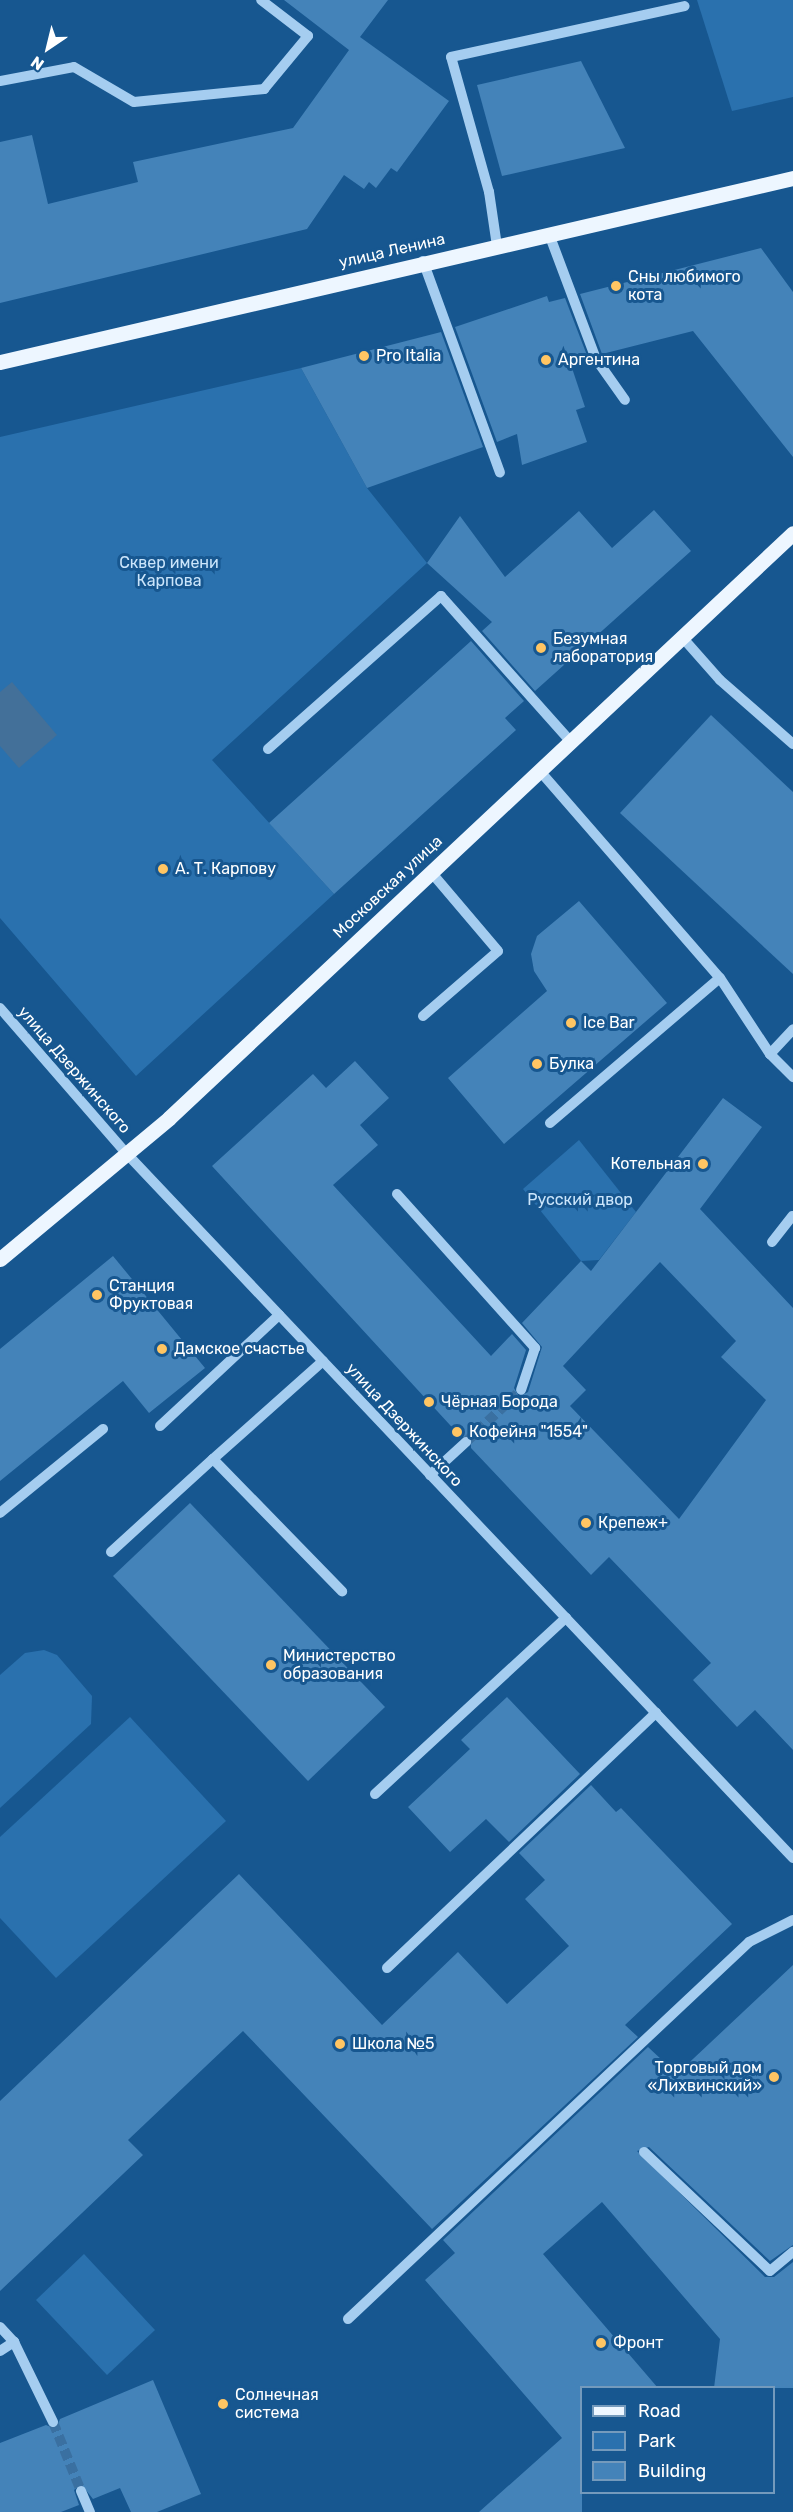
<!DOCTYPE html>
<meta charset="utf-8">
<style>
body{margin:0}
#map{position:relative;width:793px;height:2512px;overflow:hidden;background:#175790;font-family:Rubik,sans-serif}
div>[style]{position:absolute}
[style*='--x']{left:calc(var(--x)*1px);top:calc(var(--y)*1px);width:calc(var(--w)*1px);rotate:calc(var(--a)*1deg)}
.green>*{inset:0;background:#2a71ae}
.water>*{inset:0;background:#437099}
.building>*{inset:0;background:#4483b9}
.minor-tunnel>*{height:10px;margin-top:-5px;transform-origin:0;background:repeating-linear-gradient(90deg,#3a70a1 0 10px,transparent 0 15px)}
.minor>*{height:10px;margin:-5px;padding:0 5px;transform-origin:5px;border-radius:5px;background:#a5cdf0}
.major>*{height:15px;margin:-7.5px;padding:0 7.5px;transform-origin:7.5px;border-radius:7.5px;background:#edf6ff}
.dots>*{width:16px;height:16px;translate:-50% -50%;box-sizing:border-box;border:3px solid #175790;border-radius:50%}
span{translate:-50% -50%;white-space:nowrap;text-align:center;line-height:1.15;-webkit-text-stroke:6px #175790;paint-order:stroke}
.street-label{font-size:16px;color:#fff}
.poi-label{font-size:16px;color:#fff}
.left{translate:0 -50%;text-align:left}
.right{translate:-100% -50%;text-align:right}
.park-label{font-size:16px;color:#cbe5fb}
.legend{position:absolute;left:580px;top:2386px;width:195px;height:108px;box-sizing:border-box;background:#175790;border:2px solid #749abc;margin:0;padding:8px 10px;list-style:none;font-size:18px;color:#fff}
.legend li{display:flex;align-items:center;gap:12px;height:30px}
.legend b{width:30px;border:2px solid #749abc}
.north{position:absolute;left:18px;top:18px;width:60px;height:60px;-webkit-text-stroke:4px #175790;paint-order:stroke;rotate:215deg;font-size:16px;font-weight:700;line-height:24px;text-align:center;color:#fff}
.north::after{content:'';display:block;margin:auto;width:21px;height:27px;background:#fff;clip-path:polygon(50% 0,100% 100%,50% 72%,0 100%)}
</style>
<div id="map">
<div class="green">
<i style="clip-path:polygon(697px 0,793px 0,793px 97px,732px 111px)"></i>
<i style="clip-path:polygon(301px 368px,367px 488px,427px 563px,212px 760px,334px 894px,136px 1076px,0 918px,0 437px)"></i>
<i style="clip-path:polygon(579px 1140px,636px 1212px,599px 1260px,581px 1261px,523px 1189px)"></i>
<i style="clip-path:polygon(44px 1650px,57px 1655px,92px 1696px,91px 1724px,0 1808px,0 1675px,25px 1653px)"></i>
<i style="clip-path:polygon(130px 1717px,226px 1821px,56px 1978px,0 1918px,0 1837px)"></i>
<i style="clip-path:polygon(84px 2254px,155px 2330px,107px 2375px,36px 2300px)"></i>
</div>
<div class="water">
<i style="clip-path:polygon(12px 682px,57px 735px,19px 768px,0 746px,0 692px)"></i>
</div>
<div class="building">
<i style="clip-path:polygon(284px 0,388px 0,360px 37px,449px 101px,397px 172px,391px 168px,376px 188px,369px 182px,364px 189px,344px 175px,307px 229px,0 303px,0 142px,32px 135px,48px 204px,138px 182px,133px 162px,293px 128px,349px 50px)"></i>
<i style="clip-path:polygon(581px 61px,625px 148px,502px 176px,477px 85px)"></i>
<i style="clip-path:polygon(761px 248px,793px 292px,793px 457px,693px 331px,602px 354px,580px 294px)"></i>
<i style="clip-path:polygon(547px 296px,549px 302px,565px 298px,588px 358px,570px 362px,585px 407px,576px 410px,587px 442px,522px 465px,517px 434px,497px 442px,455px 327px)"></i>
<i style="clip-path:polygon(441px 332px,483px 447px,367px 488px,301px 368px)"></i>
<i style="clip-path:polygon(654px 510px,691px 551px,535px 691px,482px 631px,492px 622px,427px 563px,460px 516px,505px 577px,579px 511px,612px 548px)"></i>
<i style="clip-path:polygon(471px 641px,524px 701px,505px 718px,516px 730px,334px 894px,269px 823px)"></i>
<i style="clip-path:polygon(711px 715px,793px 792px,793px 974px,620px 813px)"></i>
<i style="clip-path:polygon(579px 901px,667px 1003px,504px 1144px,448px 1078px,547px 991px,534px 971px,531px 954px,537px 936px)"></i>
<i style="clip-path:polygon(evenodd,355px 1061px,389px 1098px,360px 1125px,378px 1145px,333px 1185px,491px 1356px,512px 1334px,526px 1350px,514px 1388px,519px 1397px,528px 1392px,542px 1347px,522px 1323px,581px 1261px,591px 1271px,723px 1098px,762px 1127px,700px 1209px,793px 1308px,793px 1750px,755px 1710px,737px 1727px,693px 1680px,711px 1663px,609px 1557px,591px 1575px,471px 1448px,471px 1437px,461px 1437px,212px 1166px,313px 1074px,326px 1088px,355px 1061px,660px 1262px,736px 1341px,721px 1357px,766px 1400px,679px 1519px,570px 1406px,586px 1390px,563px 1366px,660px 1262px)"></i>
<i style="clip-path:polygon(113px 1256px,205px 1368px,149px 1413px,123px 1381px,0 1481px,0 1349px)"></i>
<i style="clip-path:polygon(190px 1503px,385px 1707px,308px 1781px,113px 1576px)"></i>
<i style="clip-path:polygon(507px 1697px,580px 1774px,509px 1842px,486px 1819px,450px 1852px,408px 1807px,470px 1749px,461px 1740px)"></i>
<i style="clip-path:polygon(591px 1785px,616px 1812px,621px 1808px,732px 1924px,625px 2025px,638px 2037px,432px 2229px,243px 2031px,128px 2140px,143px 2155px,0 2291px,0 2101px,239px 1874px,382px 2025px,458px 1952px,507px 2004px,569px 1946px,525px 1899px,545px 1880px,519px 1853px)"></i>
<i style="clip-path:polygon(793px 1965px,793px 2245px,770px 2261px,649px 2147px,637px 2151px,765px 2277px,774px 2277px,793px 2262px,793px 2388px,714px 2388px,720px 2339px,602px 2202px,543px 2254px,658px 2388px,582px 2388px,582px 2512px,479px 2512px,562px 2438px,425px 2280px,455px 2253px,443px 2240px,648px 2047px,677px 2074px)"></i>
<i style="clip-path:polygon(153px 2380px,201px 2494px,157px 2512px,131px 2512px,120px 2488px,93px 2499px,81px 2484px,74px 2490px,79px 2505px,61px 2512px,0 2512px,0 2443px,46px 2425px,56px 2429px,60px 2419px)"></i>
</div>
<div class="minor-tunnel">
<i style="--x:466;--y:1442;--w:76;--a:-43.4"></i>
<i style="--x:53;--y:2422;--w:74;--a:67.9"></i>
</div>
<div class="minor">
<i style="--x:0;--y:81;--w:75;--a:-10.7"></i>
<i style="--x:74;--y:67;--w:69;--a:30.3"></i>
<i style="--x:134;--y:102;--w:131;--a:-5.7"></i>
<i style="--x:264;--y:89;--w:69;--a:-50.3"></i>
<i style="--x:308;--y:36;--w:59;--a:-142.5"></i>
<i style="--x:549;--y:234;--w:134;--a:69.4"></i>
<i style="--x:596;--y:359;--w:50;--a:54.7"></i>
<i style="--x:497;--y:246;--w:55;--a:-98.4"></i>
<i style="--x:489;--y:192;--w:140;--a:-105.7"></i>
<i style="--x:451;--y:57;--w:239;--a:-12.3"></i>
<i style="--x:423;--y:261;--w:225;--a:70"></i>
<i style="--x:682;--y:637;--w:57;--a:48.5"></i>
<i style="--x:720;--y:680;--w:97;--a:41.2"></i>
<i style="--x:268;--y:749;--w:231;--a:-41.5"></i>
<i style="--x:441;--y:596;--w:194;--a:48.3"></i>
<i style="--x:539;--y:770;--w:276;--a:49"></i>
<i style="--x:720;--y:978;--w:91;--a:56.7"></i>
<i style="--x:770;--y:1054;--w:33;--a:45"></i>
<i style="--x:0;--y:1008;--w:194;--a:49"></i>
<i style="--x:127;--y:1154;--w:969;--a:46.59"></i>
<i style="--x:423;--y:1016;--w:99;--a:-40.9"></i>
<i style="--x:498;--y:951;--w:104;--a:-130.3"></i>
<i style="--x:770;--y:1054;--w:34;--a:-47"></i>
<i style="--x:550;--y:1123;--w:223;--a:-40.5"></i>
<i style="--x:397;--y:1194;--w:207;--a:48.1"></i>
<i style="--x:535;--y:1348;--w:44;--a:108.4"></i>
<i style="--x:772;--y:1242;--w:33;--a:-52"></i>
<i style="--x:323;--y:1361;--w:147;--a:138.3"></i>
<i style="--x:213;--y:1459;--w:185;--a:45.7"></i>
<i style="--x:160;--y:1426;--w:163;--a:-43"></i>
<i style="--x:430;--y:1475;--w:49;--a:-42.5"></i>
<i style="--x:0;--y:1513;--w:133;--a:-39.2"></i>
<i style="--x:111;--y:1552;--w:138;--a:-42.4"></i>
<i style="--x:375;--y:1794;--w:260;--a:-42.7"></i>
<i style="--x:387;--y:1968;--w:371;--a:-43.5"></i>
<i style="--x:644;--y:2152;--w:173;--a:43.4"></i>
<i style="--x:770;--y:2271;--w:30;--a:-40"></i>
<i style="--x:348;--y:2319;--w:550;--a:-43.23"></i>
<i style="--x:749;--y:1942;--w:49;--a:-26.6"></i>
<i style="--x:0;--y:2327;--w:21;--a:47"></i>
<i style="--x:14;--y:2342;--w:89;--a:64"></i>
<i style="--x:0;--y:2351;--w:17;--a:-33"></i>
<i style="--x:81;--y:2491;--w:23;--a:67"></i>
</div>
<div class="major">
<i style="--x:0;--y:362;--w:814;--a:-13.06"></i>
<i style="--x:0;--y:1259;--w:220;--a:-39.8"></i>
<i style="--x:169;--y:1118;--w:855;--a:-43.15"></i>
</div>
<div class="dots">
<i style="left:616px;top:286px;background:#ffc563"></i>
<i style="left:364px;top:356px;background:#ffc563"></i>
<i style="left:546px;top:360px;background:#ffc563"></i>
<i style="left:541px;top:648px;background:#ffc563"></i>
<i style="left:163px;top:869px;background:#ffc563"></i>
<i style="left:571px;top:1023px;background:#ffc563"></i>
<i style="left:537px;top:1064px;background:#ffc563"></i>
<i style="left:703px;top:1164px;background:#ffc563"></i>
<i style="left:97px;top:1295px;background:#ffc563"></i>
<i style="left:162px;top:1349px;background:#ffc563"></i>
<i style="left:429px;top:1402px;background:#ffc563"></i>
<i style="left:457px;top:1432px;background:#ffc563"></i>
<i style="left:586px;top:1523px;background:#ffc563"></i>
<i style="left:271px;top:1665px;background:#ffc563"></i>
<i style="left:340px;top:2044px;background:#ffc563"></i>
<i style="left:774px;top:2077px;background:#ffc563"></i>
<i style="left:601px;top:2343px;background:#ffc563"></i>
<i style="left:223px;top:2404px;background:#ffc563"></i>
</div>
<div class="street-label">
<span style="left:392px;top:251px;rotate:-13deg">улица Ленина</span>
<span style="left:388px;top:887px;rotate:-43deg">Московская улица</span>
<span style="left:74px;top:1070px;rotate:49deg">улица Дзержинского</span>
<span style="left:404px;top:1425px;rotate:47deg">улица Дзержинского</span>
</div>
<div class="poi-label">
<span class="left" style="left:628px;top:286px">Сны любимого<br>кота</span>
<span class="left" style="left:376px;top:356px">Pro Italia</span>
<span class="left" style="left:558px;top:360px">Аргентина</span>
<span class="left" style="left:553px;top:648px">Безумная<br>лаборатория</span>
<span class="left" style="left:175px;top:869px">А. Т. Карпову</span>
<span class="left" style="left:583px;top:1023px">Ice Bar</span>
<span class="left" style="left:549px;top:1064px">Булка</span>
<span class="right" style="left:691px;top:1164px">Котельная</span>
<span class="left" style="left:109px;top:1295px">Станция<br>Фруктовая</span>
<span class="left" style="left:174px;top:1349px">Дамское счастье</span>
<span class="left" style="left:441px;top:1402px">Чёрная Борода</span>
<span class="left" style="left:469px;top:1432px">Кофейня "1554"</span>
<span class="left" style="left:598px;top:1523px">Крепеж+</span>
<span class="left" style="left:283px;top:1665px">Министерство<br>образования</span>
<span class="left" style="left:352px;top:2044px">Школа №5</span>
<span class="right" style="left:762px;top:2077px">Торговый дом<br>«Лихвинский»</span>
<span class="left" style="left:613px;top:2343px">Фронт</span>
<span class="left" style="left:235px;top:2404px">Солнечная<br>система</span>
</div>
<div class="park-label">
<span style="left:169px;top:572px">Сквер имени<br>Карпова</span>
<span style="left:580px;top:1200px">Русский двор</span>
</div>
<ul class="legend">
<li><b style="height:8px;background:#edf6ff"></b>Road</li>
<li><b style="height:16px;background:#2a71ae"></b>Park</li>
<li><b style="height:16px;background:#4483b9"></b>Building</li>
</ul>
<div class="north">N</div>
</div>
